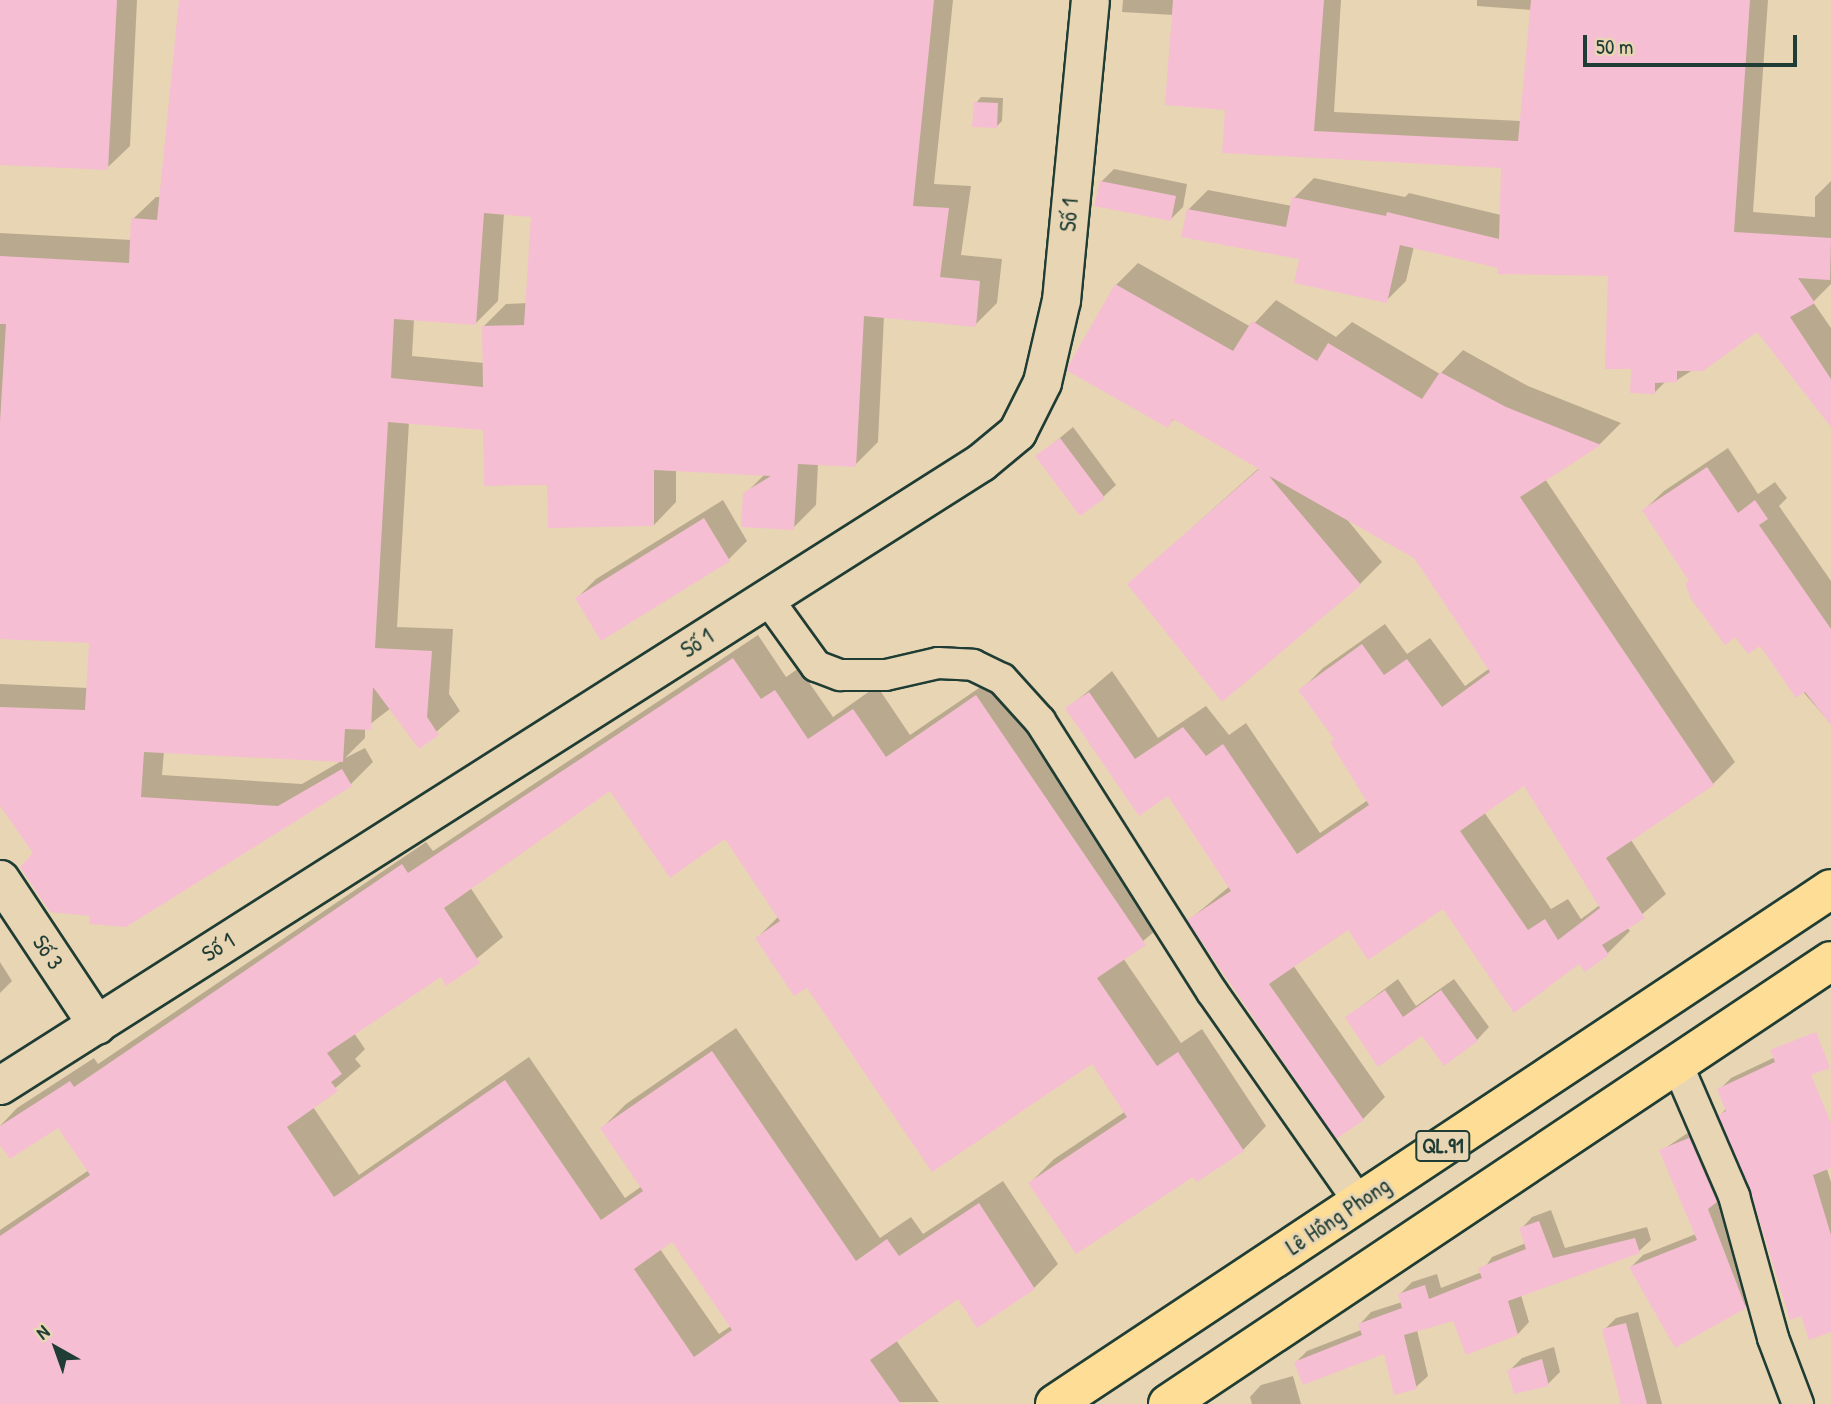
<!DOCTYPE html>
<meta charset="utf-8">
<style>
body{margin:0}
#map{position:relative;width:1831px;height:1404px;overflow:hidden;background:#e8d5b3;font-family:"Patrick Hand",sans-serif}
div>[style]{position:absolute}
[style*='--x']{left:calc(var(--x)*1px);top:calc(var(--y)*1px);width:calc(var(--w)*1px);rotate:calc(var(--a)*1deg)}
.shadow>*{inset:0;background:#0003}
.building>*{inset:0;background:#f6bed3}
.roads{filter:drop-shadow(2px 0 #1f3d34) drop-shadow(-2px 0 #1f3d34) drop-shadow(0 2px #1f3d34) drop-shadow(0 -2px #1f3d34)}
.minor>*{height:30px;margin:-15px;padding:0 15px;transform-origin:15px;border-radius:15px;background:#e8d5b3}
.tertiary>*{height:37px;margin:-18.5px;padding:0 18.5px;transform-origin:18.5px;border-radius:18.5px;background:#e8d5b3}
.trunk>*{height:38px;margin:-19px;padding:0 19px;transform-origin:19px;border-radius:19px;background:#fedd96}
span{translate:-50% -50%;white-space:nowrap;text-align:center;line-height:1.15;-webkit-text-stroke:6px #e8d5b3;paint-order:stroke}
.shield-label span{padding:2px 5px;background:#e8d5b3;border:2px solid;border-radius:5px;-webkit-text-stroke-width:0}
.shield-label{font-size:21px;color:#1f3d34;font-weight:700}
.street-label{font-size:23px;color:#1f3d34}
.north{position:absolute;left:21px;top:1313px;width:70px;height:70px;-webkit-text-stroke:5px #e8d5b3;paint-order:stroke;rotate:320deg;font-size:19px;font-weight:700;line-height:28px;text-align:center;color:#1f3d34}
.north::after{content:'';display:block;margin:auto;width:24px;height:32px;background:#1f3d34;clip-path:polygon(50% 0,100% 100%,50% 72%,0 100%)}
.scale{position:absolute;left:1583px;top:35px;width:214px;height:32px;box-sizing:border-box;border:4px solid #1f3d34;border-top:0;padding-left:9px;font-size:21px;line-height:24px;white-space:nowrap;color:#1f3d34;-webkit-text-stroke:5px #e8d5b3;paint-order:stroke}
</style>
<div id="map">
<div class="shadow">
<i style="clip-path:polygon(0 0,137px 0,130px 146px,107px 168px,0 164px)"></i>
<i style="clip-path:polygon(evenodd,181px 0,953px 0,934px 184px,971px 186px,961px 255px,1002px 259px,997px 303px,975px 325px,884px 316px,878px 442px,855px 465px,818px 463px,816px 505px,793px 528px,745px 494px,765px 474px,676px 469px,676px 502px,654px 525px,549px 484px,485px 429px,409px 422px,397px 627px,453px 629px,449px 694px,460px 711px,419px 747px,391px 708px,365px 728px,365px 738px,345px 758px,365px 748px,373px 762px,351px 784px,91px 915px,35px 854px,0 803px,0 684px,88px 688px,91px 642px,0 637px,0 233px,132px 240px,133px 219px,156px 197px,161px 197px,181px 0,504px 213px,533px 215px,527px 303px,506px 304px,484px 326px,484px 363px,412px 356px,414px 319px,476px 323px,498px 301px,504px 213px,181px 0,164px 751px,343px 760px,302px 784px,162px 775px,164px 751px)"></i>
<i style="clip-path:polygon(1123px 0,1341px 0,1334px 112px,1521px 121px,1532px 10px,1477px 6px,1477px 0,1768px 0,1753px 212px,1815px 217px,1815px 197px,1831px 181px,1831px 284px,1813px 302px,1831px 328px,1831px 424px,1757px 329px,1677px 380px,1666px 381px,1654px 393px,1633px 368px,1609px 275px,1499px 266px,1414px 246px,1406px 281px,1386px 301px,1301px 258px,1188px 210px,1208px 190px,1292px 206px,1294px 198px,1314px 178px,1405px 197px,1409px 193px,1501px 215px,1503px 167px,1224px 151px,1227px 108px,1174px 15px,1122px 12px)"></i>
<i style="clip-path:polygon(981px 97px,1003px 98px,1002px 121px,996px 127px,976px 103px)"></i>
<i style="clip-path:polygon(1114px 169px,1187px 184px,1183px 207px,1171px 219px,1101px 182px)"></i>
<i style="clip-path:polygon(evenodd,1138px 263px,1251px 327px,1276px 300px,1336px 337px,1352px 322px,1440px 374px,1463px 350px,1528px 386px,1621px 423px,1600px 444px,1545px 479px,1735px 762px,1713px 784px,1631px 840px,1666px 894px,1627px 927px,1630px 931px,1608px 953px,1586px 970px,1580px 961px,1443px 907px,1349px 928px,1293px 965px,1385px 1097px,1363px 1119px,1189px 920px,1230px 886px,1168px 794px,1067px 709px,1112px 671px,1158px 738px,1206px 706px,1229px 735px,1246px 723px,1320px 833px,1368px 800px,1336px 739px,1301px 690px,1323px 668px,1385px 624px,1407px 654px,1430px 638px,1465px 686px,1490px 668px,1415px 557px,1345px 517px,1382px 562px,1360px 584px,1129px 584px,1259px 468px,1175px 418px,1168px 425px,1116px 285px,1138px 263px,1524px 783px,1600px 905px,1581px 919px,1568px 899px,1551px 909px,1484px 812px,1524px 783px)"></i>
<i style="clip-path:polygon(1073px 427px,1116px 485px,1103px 497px,1038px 456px)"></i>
<i style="clip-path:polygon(1728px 448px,1758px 494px,1775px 482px,1787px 498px,1779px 506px,1831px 581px,1831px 724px,1761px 643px,1691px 580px,1644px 510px,1664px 491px)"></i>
<i style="clip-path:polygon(723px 500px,747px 541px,729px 559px,577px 598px,596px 579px)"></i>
<i style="clip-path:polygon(evenodd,758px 635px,786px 677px,799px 668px,833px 717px,877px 686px,910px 735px,1001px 673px,1168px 920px,1123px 958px,1181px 1043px,1202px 1029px,1266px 1126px,1243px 1150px,1194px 1175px,1030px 1183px,1054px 1159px,1126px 1111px,1093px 1061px,807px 985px,757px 938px,779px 916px,725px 837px,610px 789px,470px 887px,503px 937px,447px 983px,441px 975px,354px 1033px,365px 1049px,355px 1059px,361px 1066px,313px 1107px,359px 1175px,529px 1057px,625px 1198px,642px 1186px,602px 1128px,626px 1104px,736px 1028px,880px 1238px,911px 1217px,923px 1234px,1003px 1181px,1058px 1264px,1034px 1288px,977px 1326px,958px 1297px,896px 1340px,939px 1402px,0 1404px,0 1230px,89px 1170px,59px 1125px,0 1142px,0 1126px,17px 1108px,94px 1058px,98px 1064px,426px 842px,433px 851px,758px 635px,672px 1240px,731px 1326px,719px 1334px,660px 1249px,672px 1240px)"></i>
<i style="clip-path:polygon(0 962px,12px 981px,0 993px)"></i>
<i style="clip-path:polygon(1398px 979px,1416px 1006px,1454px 979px,1489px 1027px,1477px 1040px,1423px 1034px,1347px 1017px)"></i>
<i style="clip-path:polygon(1790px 1050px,1831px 1182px,1831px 1330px,1752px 1189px,1720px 1115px,1727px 1108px,1719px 1090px,1731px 1078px)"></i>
<i style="clip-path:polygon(1698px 1118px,1758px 1294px,1745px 1306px,1631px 1267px,1643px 1255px,1696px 1234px,1661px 1151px,1689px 1132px)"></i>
<i style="clip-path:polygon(1551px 1210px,1565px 1248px,1647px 1227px,1651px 1240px,1639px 1251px,1521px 1295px,1529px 1322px,1518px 1334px,1454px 1319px,1417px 1330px,1428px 1376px,1416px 1387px,1386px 1351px,1296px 1362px,1307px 1351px,1361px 1330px,1360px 1324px,1371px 1312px,1402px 1302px,1400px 1294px,1412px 1282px,1437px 1274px,1441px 1288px,1482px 1272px,1492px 1257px,1526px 1243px,1521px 1229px,1532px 1217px)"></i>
<i style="clip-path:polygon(1638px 1312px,1662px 1404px,1623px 1404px,1604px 1330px,1616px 1318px)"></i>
<i style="clip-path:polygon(1554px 1347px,1560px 1372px,1548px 1384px,1509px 1371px,1522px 1358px)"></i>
<i style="clip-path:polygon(1293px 1376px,1301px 1404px,1252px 1404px,1250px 1397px,1261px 1385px)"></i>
</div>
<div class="building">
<i style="clip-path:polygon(0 0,117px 0,108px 170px,0 165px)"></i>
<i style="clip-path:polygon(evenodd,179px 0,934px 0,913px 206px,949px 208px,940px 277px,980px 281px,976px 327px,864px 316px,856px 467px,798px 464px,794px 530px,741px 527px,743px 493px,771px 476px,654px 470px,654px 526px,548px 528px,547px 485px,484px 486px,483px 430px,388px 422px,375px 648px,432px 651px,427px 717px,439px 735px,419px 749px,373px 687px,371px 730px,345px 729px,343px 762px,144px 752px,141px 797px,278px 806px,342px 769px,352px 786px,126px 927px,89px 924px,90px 916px,50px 912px,20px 867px,33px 853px,0 806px,0 707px,85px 710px,89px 643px,0 639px,0 422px,6px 324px,0 324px,0 256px,129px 263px,131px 218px,157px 220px,179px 0,484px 213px,531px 217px,524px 325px,482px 326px,483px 387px,391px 378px,394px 319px,476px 325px,484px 213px)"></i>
<i style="clip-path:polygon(1173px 0,1324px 0,1314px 131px,1518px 141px,1531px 0,1750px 0,1734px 232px,1831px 238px,1830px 280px,1798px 278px,1815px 303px,1790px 317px,1831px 379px,1831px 427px,1757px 332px,1703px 371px,1677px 371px,1677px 382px,1655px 383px,1655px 394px,1630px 393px,1631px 369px,1605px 369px,1608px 276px,1497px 274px,1498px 268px,1400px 245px,1387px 303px,1294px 283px,1299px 259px,1181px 237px,1187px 209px,1286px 227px,1292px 197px,1386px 216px,1387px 212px,1499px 239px,1501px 168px,1222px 153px,1225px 110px,1165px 105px)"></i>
<i style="clip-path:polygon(974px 102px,998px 103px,997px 128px,972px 127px)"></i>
<i style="clip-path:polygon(1100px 181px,1176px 196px,1171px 221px,1094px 206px)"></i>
<i style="clip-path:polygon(evenodd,1115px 284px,1233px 351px,1252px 321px,1317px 361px,1328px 343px,1422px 399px,1440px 372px,1506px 407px,1601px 445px,1520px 497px,1714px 785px,1606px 858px,1645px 918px,1602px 945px,1609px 955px,1585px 972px,1579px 964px,1514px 1013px,1443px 909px,1368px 960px,1348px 930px,1269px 984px,1364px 1120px,1336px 1139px,1187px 920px,1231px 891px,1168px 796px,1139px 816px,1065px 708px,1089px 692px,1135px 759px,1183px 727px,1206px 756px,1223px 744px,1297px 854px,1369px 805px,1330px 742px,1334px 739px,1298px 690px,1362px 644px,1384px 675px,1407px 659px,1442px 707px,1490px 672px,1414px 558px,1269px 476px,1361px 585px,1222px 702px,1127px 584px,1259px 469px,1173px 419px,1168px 428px,1066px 370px,1115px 284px,1524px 786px,1600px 908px,1558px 940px,1545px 919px,1528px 930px,1460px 831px,1524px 786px)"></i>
<i style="clip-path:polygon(1060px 438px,1105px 498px,1080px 516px,1035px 456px)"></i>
<i style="clip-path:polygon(1707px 467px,1738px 513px,1755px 500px,1768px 519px,1759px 525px,1831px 629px,1831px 725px,1805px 692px,1796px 698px,1760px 646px,1748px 654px,1735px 637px,1725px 645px,1691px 599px,1685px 583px,1689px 581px,1642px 510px)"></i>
<i style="clip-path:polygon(704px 518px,730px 561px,601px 641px,575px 598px)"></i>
<i style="clip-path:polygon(evenodd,733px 658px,761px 699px,775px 690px,808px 739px,853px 709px,886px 757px,976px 695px,1146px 945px,1097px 978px,1157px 1066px,1178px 1052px,1244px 1151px,1197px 1182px,1193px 1177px,1076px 1254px,1028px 1183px,1127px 1117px,1092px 1064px,932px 1172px,807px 988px,794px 996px,755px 938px,780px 921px,725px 839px,670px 878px,610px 791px,444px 908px,480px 963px,446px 986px,441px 977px,327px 1053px,342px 1074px,331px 1082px,338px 1091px,287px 1127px,334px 1197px,505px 1080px,601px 1220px,643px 1191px,600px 1128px,712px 1051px,856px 1261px,887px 1239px,899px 1256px,979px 1203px,1035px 1289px,977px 1328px,958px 1299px,870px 1360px,901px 1404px,0 1404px,0 1236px,90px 1175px,58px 1128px,10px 1159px,0 1145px,0 1126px,70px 1081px,74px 1087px,402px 864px,408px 873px,733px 658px,672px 1242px,732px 1330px,694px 1357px,634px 1269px,672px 1242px)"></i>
<i style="clip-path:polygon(1385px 990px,1403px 1017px,1441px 990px,1478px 1041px,1444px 1066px,1422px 1036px,1378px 1067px,1345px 1017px)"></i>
<i style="clip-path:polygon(1816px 1032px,1830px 1068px,1811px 1075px,1831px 1123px,1831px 1168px,1813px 1175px,1831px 1235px,1831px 1332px,1809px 1340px,1801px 1316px,1790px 1320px,1750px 1189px,1718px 1115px,1726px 1111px,1717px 1089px,1775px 1062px,1770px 1050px)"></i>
<i style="clip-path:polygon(1685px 1128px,1717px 1202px,1708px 1209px,1746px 1308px,1675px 1348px,1629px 1267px,1697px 1240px,1659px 1150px,1689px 1138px)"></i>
<i style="clip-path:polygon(1539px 1221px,1553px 1258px,1635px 1238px,1640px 1253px,1508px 1301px,1518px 1335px,1466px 1355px,1453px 1321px,1404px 1335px,1417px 1389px,1394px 1395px,1384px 1354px,1303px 1385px,1294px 1362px,1362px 1335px,1358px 1324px,1402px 1308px,1398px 1294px,1425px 1285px,1429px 1299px,1482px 1278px,1478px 1268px,1526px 1249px,1519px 1228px)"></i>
<i style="clip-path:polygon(1626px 1323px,1647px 1404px,1621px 1404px,1602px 1329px)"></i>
<i style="clip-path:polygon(1542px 1359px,1549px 1386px,1514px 1394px,1507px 1370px)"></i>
</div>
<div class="roads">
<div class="minor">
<i style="--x:767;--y:598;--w:84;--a:54.2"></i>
<i style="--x:816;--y:666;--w:26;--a:21"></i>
<i style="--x:840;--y:675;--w:46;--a:0"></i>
<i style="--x:886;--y:675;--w:53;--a:-13"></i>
<i style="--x:938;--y:663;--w:35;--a:3"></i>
<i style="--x:973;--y:665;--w:32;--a:26"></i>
<i style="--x:1002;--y:679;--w:57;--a:47.9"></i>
<i style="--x:1040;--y:721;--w:321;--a:57.6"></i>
<i style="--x:1212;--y:992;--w:256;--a:55"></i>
<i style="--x:1677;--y:1064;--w:144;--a:66.6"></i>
<i style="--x:1734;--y:1196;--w:147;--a:74.6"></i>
<i style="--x:1773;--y:1338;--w:71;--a:69.3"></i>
</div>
<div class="tertiary">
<i style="--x:0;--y:879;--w:175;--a:56.4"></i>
<i style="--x:0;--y:1085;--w:1162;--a:-32.42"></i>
<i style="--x:981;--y:462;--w:47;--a:-39.8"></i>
<i style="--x:1017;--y:432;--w:56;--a:-63.4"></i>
<i style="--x:1042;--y:382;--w:84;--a:-77"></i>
<i style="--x:1061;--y:300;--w:301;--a:-84.5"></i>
</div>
<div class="trunk">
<i style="--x:1055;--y:1404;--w:931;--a:-33.57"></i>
<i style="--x:1168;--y:1404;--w:797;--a:-33.75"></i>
</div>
</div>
<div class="shield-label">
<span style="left:1443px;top:1146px">QL.91</span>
</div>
<div class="street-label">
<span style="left:1069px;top:215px;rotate:-85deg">Số 1</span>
<span style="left:697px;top:643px;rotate:-33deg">Số 1</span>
<span style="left:218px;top:947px;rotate:-32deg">Số 1</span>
<span style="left:48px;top:952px;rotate:56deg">Số 3</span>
<span style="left:1338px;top:1216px;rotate:-34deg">Lê Hồng Phong</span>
</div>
<div class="north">N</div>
<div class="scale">50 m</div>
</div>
